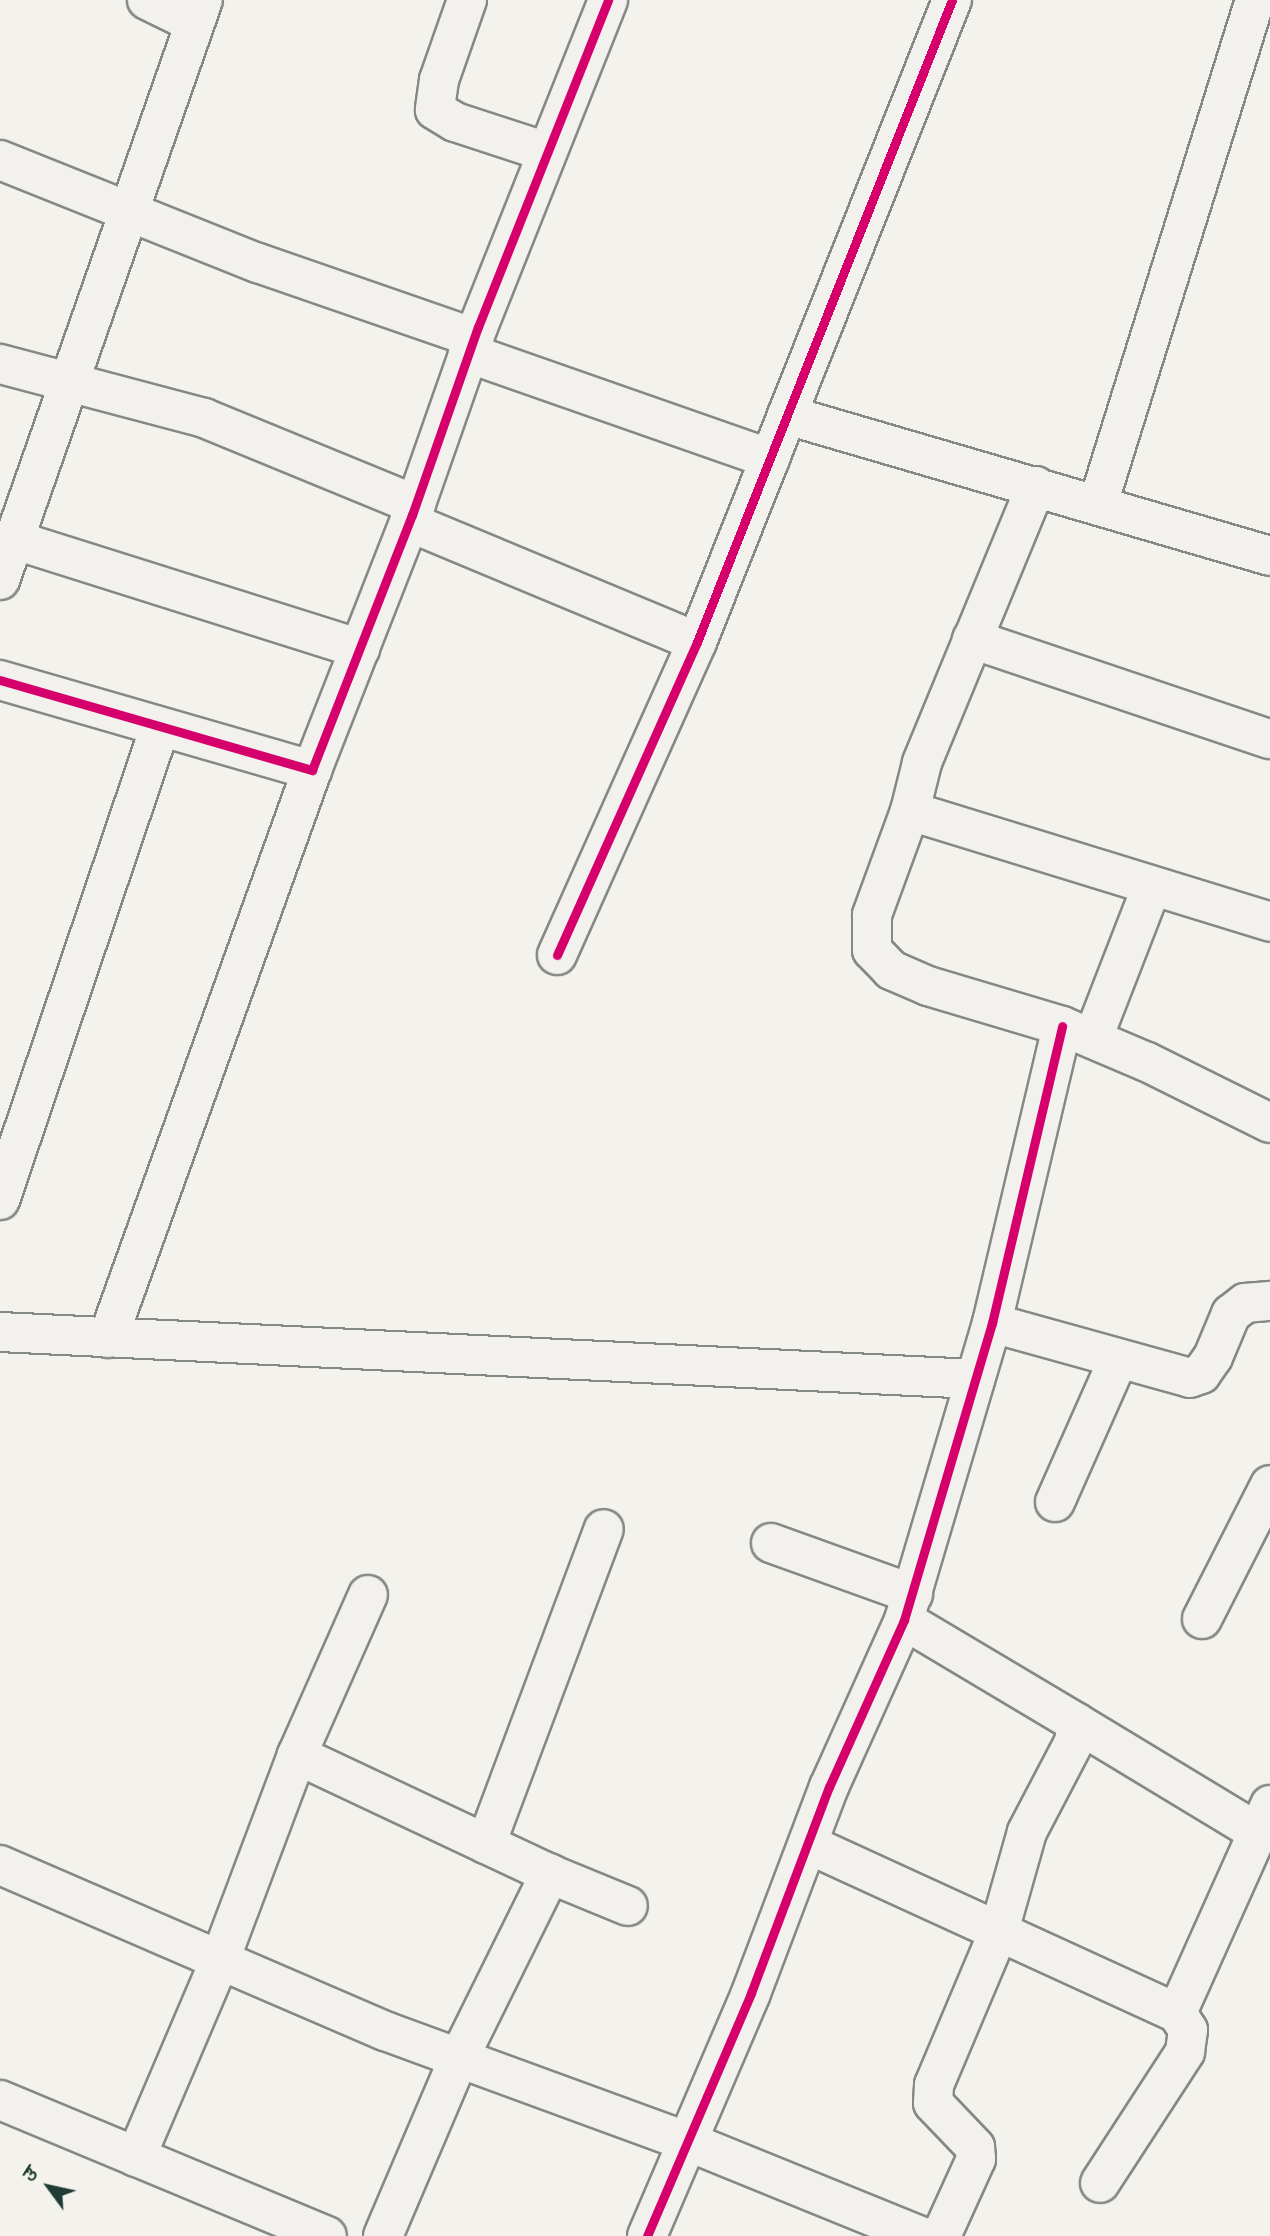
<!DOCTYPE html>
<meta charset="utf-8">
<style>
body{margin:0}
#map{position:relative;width:1270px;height:2236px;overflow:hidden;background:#f4f2ec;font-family:Kalam,"Playpen Sans Deva",sans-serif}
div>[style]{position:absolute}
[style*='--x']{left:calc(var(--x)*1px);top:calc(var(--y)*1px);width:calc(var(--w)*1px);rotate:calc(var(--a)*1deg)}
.roads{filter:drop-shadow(2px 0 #848985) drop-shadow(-2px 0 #848985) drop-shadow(0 2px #848985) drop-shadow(0 -2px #848985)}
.minor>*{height:38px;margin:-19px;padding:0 19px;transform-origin:19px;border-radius:19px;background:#f2f1ed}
.cycleway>*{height:9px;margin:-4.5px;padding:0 4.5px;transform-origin:4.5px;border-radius:4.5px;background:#d6006c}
span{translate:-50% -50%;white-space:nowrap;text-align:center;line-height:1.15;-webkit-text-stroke:7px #f7f3e8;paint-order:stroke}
.north{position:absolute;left:14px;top:2152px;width:70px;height:70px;-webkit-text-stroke:5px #f7f3e8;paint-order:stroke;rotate:303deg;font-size:19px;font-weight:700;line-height:28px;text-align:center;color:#1f3d34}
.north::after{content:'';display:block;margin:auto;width:24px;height:32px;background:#1f3d34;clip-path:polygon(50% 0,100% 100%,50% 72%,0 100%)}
</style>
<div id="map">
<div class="roads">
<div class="minor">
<i style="--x:147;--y:0;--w:52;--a:26.1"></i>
<i style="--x:467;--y:0;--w:85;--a:109.3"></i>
<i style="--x:439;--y:80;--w:30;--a:98"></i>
<i style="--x:435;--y:110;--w:23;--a:31"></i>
<i style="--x:455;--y:122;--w:97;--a:18.1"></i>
<i style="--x:0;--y:160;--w:278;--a:21.8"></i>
<i style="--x:258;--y:263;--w:229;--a:19.1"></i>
<i style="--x:468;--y:353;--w:320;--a:19.3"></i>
<i style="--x:0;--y:364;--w:211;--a:14.8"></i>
<i style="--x:204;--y:418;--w:229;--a:22.3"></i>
<i style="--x:787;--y:415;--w:503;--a:16.27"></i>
<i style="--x:1036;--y:486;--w:300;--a:112.4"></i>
<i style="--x:922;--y:763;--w:49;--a:104"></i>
<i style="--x:910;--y:811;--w:111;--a:110.1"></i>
<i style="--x:872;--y:915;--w:35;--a:90"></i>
<i style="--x:872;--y:950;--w:28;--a:46"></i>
<i style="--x:891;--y:970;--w:40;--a:23.4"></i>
<i style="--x:928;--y:986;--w:140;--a:16.6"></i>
<i style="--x:1062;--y:1026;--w:92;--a:23"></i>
<i style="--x:1147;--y:1062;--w:137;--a:26.4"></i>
<i style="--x:1098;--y:504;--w:528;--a:-72.7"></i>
<i style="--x:409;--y:522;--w:312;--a:22.6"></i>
<i style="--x:15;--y:540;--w:362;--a:17.5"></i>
<i style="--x:0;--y:580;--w:614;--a:-70.71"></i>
<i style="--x:972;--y:639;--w:314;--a:18.6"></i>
<i style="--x:0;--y:680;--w:325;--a:16.1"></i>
<i style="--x:312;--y:770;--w:274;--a:-68.6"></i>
<i style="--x:412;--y:515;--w:199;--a:-70.7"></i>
<i style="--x:478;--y:327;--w:352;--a:-68.3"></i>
<i style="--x:910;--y:811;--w:377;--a:17.1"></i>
<i style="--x:557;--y:955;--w:343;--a:-65.9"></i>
<i style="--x:697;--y:642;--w:691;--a:-68.34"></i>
<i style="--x:1093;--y:1038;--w:163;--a:-68.8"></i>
<i style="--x:0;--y:1200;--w:499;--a:-71.3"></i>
<i style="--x:992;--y:1323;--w:205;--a:15.5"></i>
<i style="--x:1190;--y:1378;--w:12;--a:-20"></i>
<i style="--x:1201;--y:1374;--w:21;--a:-55"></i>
<i style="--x:1213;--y:1357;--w:47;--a:-67.3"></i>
<i style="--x:1231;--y:1314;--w:18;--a:-38"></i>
<i style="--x:1245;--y:1303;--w:25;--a:-5"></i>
<i style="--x:0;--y:1332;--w:976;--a:2.76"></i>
<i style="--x:108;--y:1338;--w:604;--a:-70.24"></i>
<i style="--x:1055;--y:1502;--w:155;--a:-66.1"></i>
<i style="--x:771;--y:1543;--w:151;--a:19.8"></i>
<i style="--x:1202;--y:1619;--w:150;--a:-63.1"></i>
<i style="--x:904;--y:1620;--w:201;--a:30.8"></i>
<i style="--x:1077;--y:1723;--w:19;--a:99"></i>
<i style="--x:1074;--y:1742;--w:102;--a:117.6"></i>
<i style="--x:1027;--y:1832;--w:103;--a:105.8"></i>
<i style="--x:999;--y:1931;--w:167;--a:112.9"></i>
<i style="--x:934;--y:2085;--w:18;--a:93"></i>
<i style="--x:933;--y:2103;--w:61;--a:46.3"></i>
<i style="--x:975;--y:2147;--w:12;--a:85"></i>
<i style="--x:976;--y:2159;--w:85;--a:114.4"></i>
<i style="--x:1077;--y:1723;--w:208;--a:31.2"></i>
<i style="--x:297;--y:1755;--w:280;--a:25.2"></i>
<i style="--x:550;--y:1874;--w:84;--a:22.3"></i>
<i style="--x:486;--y:1844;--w:336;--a:-69.5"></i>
<i style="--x:810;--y:1845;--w:404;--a:24.6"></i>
<i style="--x:1177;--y:2013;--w:20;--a:57"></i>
<i style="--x:1188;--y:2030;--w:22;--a:98"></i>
<i style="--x:1185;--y:2052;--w:156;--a:123"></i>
<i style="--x:0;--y:1865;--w:240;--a:23.4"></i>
<i style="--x:220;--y:1960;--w:219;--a:-69.4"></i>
<i style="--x:297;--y:1755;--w:175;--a:-66.1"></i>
<i style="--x:1177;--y:2013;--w:228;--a:-65.9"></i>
<i style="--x:0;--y:2100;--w:354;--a:22.6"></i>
<i style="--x:136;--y:2157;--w:214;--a:-66.9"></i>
<i style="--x:220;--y:1960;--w:180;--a:23.3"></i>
<i style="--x:385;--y:2031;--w:324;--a:20.1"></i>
<i style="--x:689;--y:2142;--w:250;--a:22.1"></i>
<i style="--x:383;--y:2236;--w:191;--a:-66.9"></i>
<i style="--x:458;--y:2060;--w:208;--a:-63.7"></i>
<i style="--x:647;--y:2236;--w:264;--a:-66.8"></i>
<i style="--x:751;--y:1993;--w:220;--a:-69.3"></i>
<i style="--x:829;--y:1787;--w:183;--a:-65.8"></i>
<i style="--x:904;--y:1620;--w:310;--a:-73.5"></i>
<i style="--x:992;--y:1323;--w:305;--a:-76.7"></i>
</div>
</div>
<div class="cycleway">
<i style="--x:0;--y:680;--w:325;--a:16.1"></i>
<i style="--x:312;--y:770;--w:274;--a:-68.6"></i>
<i style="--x:412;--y:515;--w:199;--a:-70.7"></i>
<i style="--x:478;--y:327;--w:352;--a:-68.3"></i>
<i style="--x:557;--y:955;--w:343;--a:-65.9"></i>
<i style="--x:697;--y:642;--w:691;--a:-68.34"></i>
<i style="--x:647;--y:2236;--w:264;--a:-66.8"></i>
<i style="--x:751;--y:1993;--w:220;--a:-69.3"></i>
<i style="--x:829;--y:1787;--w:183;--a:-65.8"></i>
<i style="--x:904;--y:1620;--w:310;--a:-73.5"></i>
<i style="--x:992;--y:1323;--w:305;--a:-76.7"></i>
</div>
<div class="north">उ</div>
</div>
